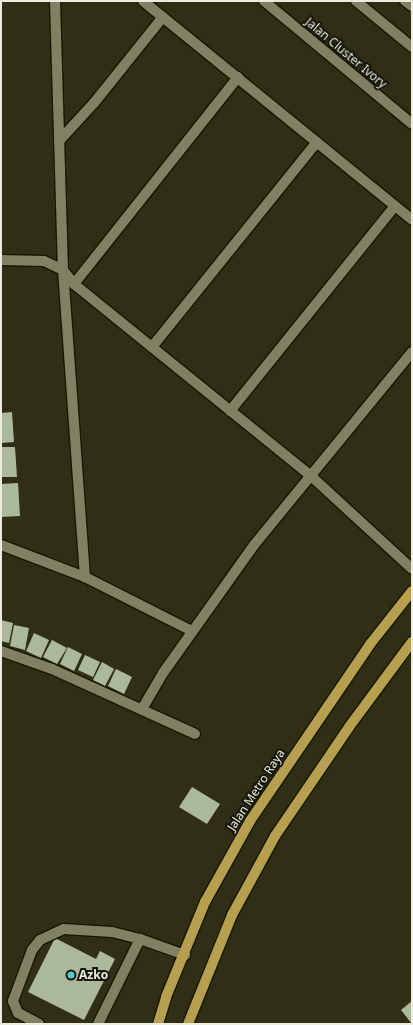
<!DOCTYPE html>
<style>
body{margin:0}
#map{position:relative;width:413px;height:1025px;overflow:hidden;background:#302f15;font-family:"Noto Sans",sans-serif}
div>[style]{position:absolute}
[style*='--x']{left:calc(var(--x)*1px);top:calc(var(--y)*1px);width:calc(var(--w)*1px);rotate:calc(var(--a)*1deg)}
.building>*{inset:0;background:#abb89b}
.roads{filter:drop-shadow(1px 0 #181701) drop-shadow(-1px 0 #181701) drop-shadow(0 1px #181701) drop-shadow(0 -1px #181701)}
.minor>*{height:10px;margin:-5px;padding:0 5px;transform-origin:5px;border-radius:5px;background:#808063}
.major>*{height:10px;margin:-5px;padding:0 5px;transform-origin:5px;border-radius:5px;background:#b69f4f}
.dots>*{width:11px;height:11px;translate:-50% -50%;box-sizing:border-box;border:2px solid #17170c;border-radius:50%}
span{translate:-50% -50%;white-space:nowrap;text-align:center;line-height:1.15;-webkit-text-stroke:4px #17170c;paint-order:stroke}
.street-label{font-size:12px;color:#ebecdc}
.poi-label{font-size:12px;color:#ebecdc;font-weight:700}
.left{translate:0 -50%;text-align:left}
.frame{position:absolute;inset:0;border:2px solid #ebecdc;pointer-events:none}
</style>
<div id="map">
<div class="building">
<i style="clip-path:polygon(12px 412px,14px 442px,1px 443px,1px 413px)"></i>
<i style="clip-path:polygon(1px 447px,15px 447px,17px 477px,1px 477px)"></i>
<i style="clip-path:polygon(18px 483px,20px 516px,1px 517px,1px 484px)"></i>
<i style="clip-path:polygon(1px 620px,13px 623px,9px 643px,1px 641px)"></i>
<i style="clip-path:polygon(14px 625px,29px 628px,25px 650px,10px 646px)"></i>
<i style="clip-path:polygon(34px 633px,49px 640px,41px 658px,26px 651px)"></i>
<i style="clip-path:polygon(52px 640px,67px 648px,57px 664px,43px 657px)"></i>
<i style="clip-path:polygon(68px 647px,82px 654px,74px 671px,60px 664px)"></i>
<i style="clip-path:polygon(85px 655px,100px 662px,93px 677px,78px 670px)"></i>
<i style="clip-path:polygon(102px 662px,114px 669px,105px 686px,93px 680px)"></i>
<i style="clip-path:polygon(116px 669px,132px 677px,124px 694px,108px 686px)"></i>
<i style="clip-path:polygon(192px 787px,220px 804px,207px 824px,179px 807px)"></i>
<i style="clip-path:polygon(55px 938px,96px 959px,100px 951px,115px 959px,84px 1020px,28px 992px)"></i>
<i style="clip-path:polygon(412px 1001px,412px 1024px,401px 1010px)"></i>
</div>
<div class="roads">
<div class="minor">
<i style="--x:55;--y:1;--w:269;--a:88.3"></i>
<i style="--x:63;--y:270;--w:308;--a:85.9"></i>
<i style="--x:143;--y:1;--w:347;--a:39.1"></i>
<i style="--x:264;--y:1;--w:192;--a:39.7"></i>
<i style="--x:356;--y:1;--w:72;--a:39.4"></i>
<i style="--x:405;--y:1;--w:9;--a:36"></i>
<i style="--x:59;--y:141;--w:52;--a:-47.4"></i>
<i style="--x:94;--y:103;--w:110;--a:-51.3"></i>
<i style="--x:1;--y:260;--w:43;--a:1.3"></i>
<i style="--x:44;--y:261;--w:21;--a:25"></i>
<i style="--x:63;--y:270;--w:18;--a:52"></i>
<i style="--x:74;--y:284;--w:305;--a:39"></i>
<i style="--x:311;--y:476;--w:137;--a:42.6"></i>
<i style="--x:74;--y:284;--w:264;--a:-51.6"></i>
<i style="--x:152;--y:347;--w:263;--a:-51.2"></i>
<i style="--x:230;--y:411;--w:263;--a:-51.2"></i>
<i style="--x:1;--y:545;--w:90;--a:20.9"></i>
<i style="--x:85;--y:577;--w:120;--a:26.8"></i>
<i style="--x:1;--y:651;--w:54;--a:19.4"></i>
<i style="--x:52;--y:669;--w:157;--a:24.4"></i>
<i style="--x:142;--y:709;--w:42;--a:-59.7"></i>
<i style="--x:163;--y:673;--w:157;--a:-54.6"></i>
<i style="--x:254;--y:545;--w:249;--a:-50.7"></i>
<i style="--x:39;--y:1024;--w:24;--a:-152"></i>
<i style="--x:18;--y:1013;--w:13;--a:-113"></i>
<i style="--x:13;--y:1001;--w:54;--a:-69.6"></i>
<i style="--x:32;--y:950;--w:13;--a:-51"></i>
<i style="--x:40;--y:940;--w:26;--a:-25"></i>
<i style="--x:64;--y:929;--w:48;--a:3.6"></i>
<i style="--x:112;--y:932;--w:29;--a:14"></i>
<i style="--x:98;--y:1024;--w:95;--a:-63.7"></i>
<i style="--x:140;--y:939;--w:48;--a:19.6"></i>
</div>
<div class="major">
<i style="--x:158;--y:1024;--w:28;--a:-73"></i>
<i style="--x:166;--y:997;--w:103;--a:-67.7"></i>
<i style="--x:205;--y:902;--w:93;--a:-60.9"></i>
<i style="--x:250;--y:821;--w:215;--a:-55.8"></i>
<i style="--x:371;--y:643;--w:66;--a:-51.7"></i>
<i style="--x:188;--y:1024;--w:118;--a:-68"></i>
<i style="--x:232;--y:915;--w:90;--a:-61.4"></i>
<i style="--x:275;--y:836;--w:132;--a:-55.8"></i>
<i style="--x:349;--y:727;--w:106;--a:-53.5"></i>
</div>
</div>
<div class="dots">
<i style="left:71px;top:975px;background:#51ccd4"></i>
</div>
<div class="street-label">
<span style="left:346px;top:53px;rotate:40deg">Jalan Cluster Ivory</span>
<span style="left:256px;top:790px;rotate:-57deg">Jalan Metro Raya</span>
</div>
<div class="poi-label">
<span class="left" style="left:79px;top:975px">Azko</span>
</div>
<div class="frame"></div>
</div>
